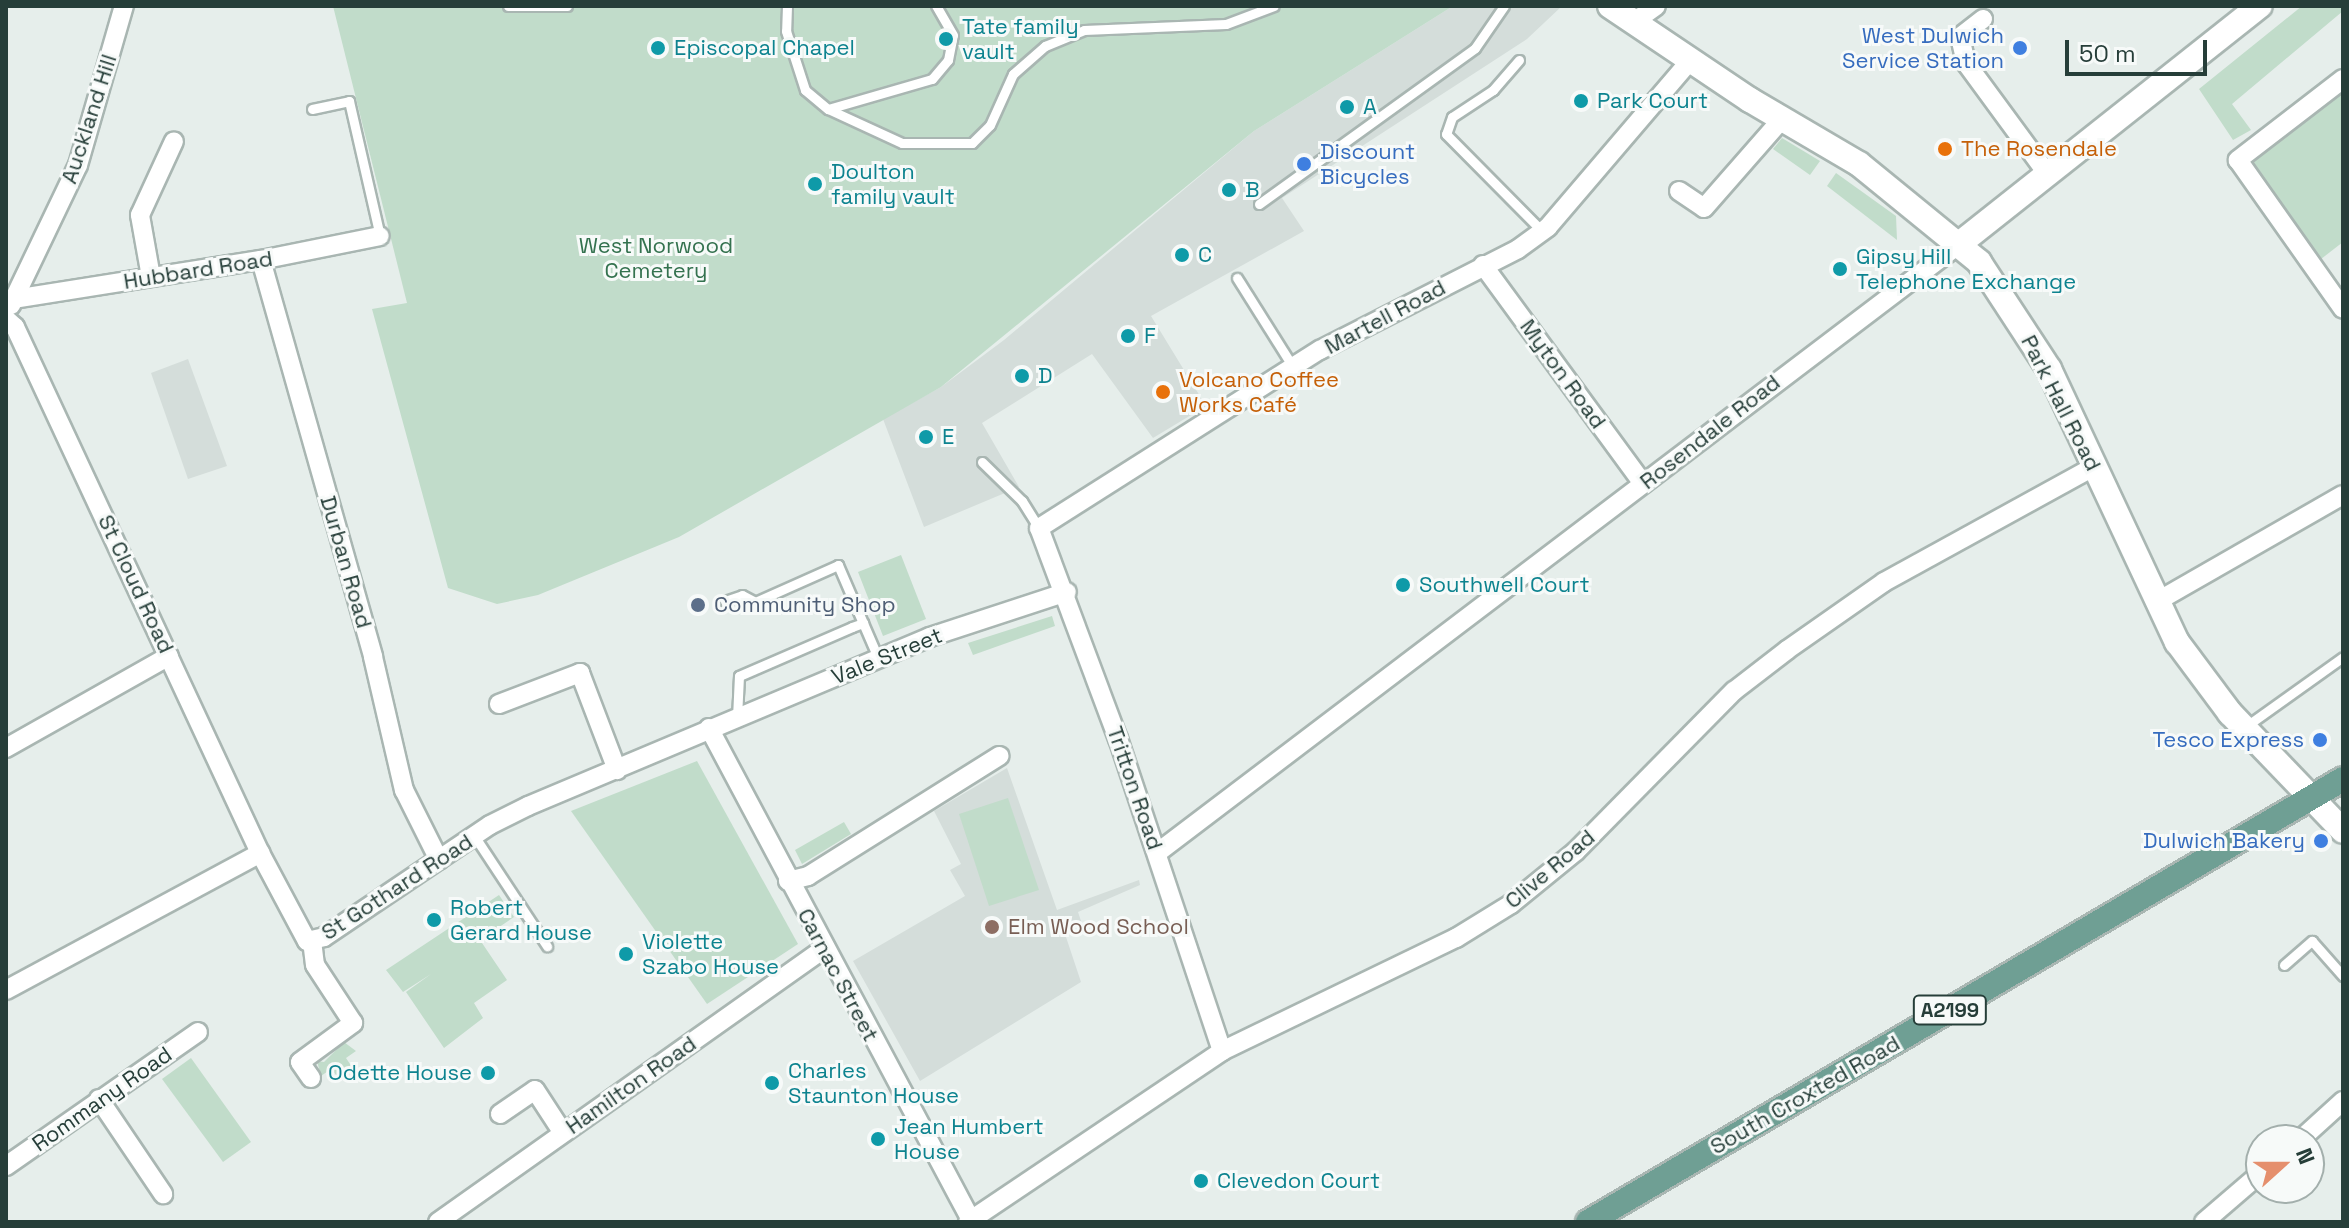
<!DOCTYPE html>
<meta charset="utf-8">
<style>
body{margin:0}
#map{position:relative;width:2349px;height:1228px;overflow:hidden;background:#e6eeeb;font-family:"Space Grotesk",sans-serif}
div>[style]{position:absolute}
[style*='--x']{left:calc(var(--x)*1px);top:calc(var(--y)*1px);width:calc(var(--w)*1px);rotate:calc(var(--a)*1deg)}
.built>*{inset:0;background:#d4ddda}
.green>*{inset:0;background:#c1dcca}
.roads{filter:drop-shadow(2px 0 #a9b6b2) drop-shadow(-2px 0 #a9b6b2) drop-shadow(0 2px #a9b6b2) drop-shadow(0 -2px #a9b6b2)}
.lane>*{height:9px;margin:-4.5px;padding:0 4.5px;transform-origin:4.5px;border-radius:4.5px;background:#fff}
.street>*{height:18px;margin:-9px;padding:0 9px;transform-origin:9px;border-radius:9px;background:#fff}
.secondary>*{height:24px;margin:-12px;padding:0 12px;transform-origin:12px;border-radius:12px;background:#fff}
.primary>*{height:24px;margin:-12px;padding:0 12px;transform-origin:12px;border-radius:12px;background:#6f9f94}
.dots>*{width:22px;height:22px;translate:-50% -50%;box-sizing:border-box;border:4px solid #f7faf9;border-radius:50%}
span{translate:-50% -50%;white-space:nowrap;text-align:center;line-height:1.15;-webkit-text-stroke:6px #f7faf9;paint-order:stroke}
.shield-label span{padding:2px 6px;background:#f7faf9;border:2px solid;border-radius:6px;-webkit-text-stroke-width:0}
.shield-label{font-size:20px;color:#263e39;font-weight:700}
.culture-label{font-size:22px;color:#0d838f}
.left{translate:0 -50%;text-align:left}
.right{translate:-100% -50%;text-align:right}
.shop-label{font-size:22px;color:#366cbe}
.street-label{font-size:22px;color:#263e39}
.food-label{font-size:22px;color:#c56008}
.park-label{font-size:22px;color:#34724f}
.service-label{font-size:22px;color:#4e5e75}
.education-label{font-size:22px;color:#785e54}
.frame{position:absolute;inset:0;border:8px solid #263e39;pointer-events:none}
.north{position:absolute;left:2245px;top:1124px;width:80px;height:80px;box-sizing:border-box;background:#f7faf9;border:2px solid #a3afac;border-radius:50%;rotate:69deg;font-size:22px;font-weight:700;line-height:32px;text-align:center;color:#263e39}
.north::after{content:'';display:block;margin:auto;width:28px;height:36px;background:#e58f6d;clip-path:polygon(50% 0,100% 100%,50% 72%,0 100%)}
.scale{position:absolute;left:2065px;top:40px;width:142px;height:36px;box-sizing:border-box;border:4px solid #263e39;border-top:0;padding-left:10px;font-size:24px;line-height:28px;white-space:nowrap;color:#263e39;-webkit-text-stroke:6px #f7faf9;paint-order:stroke}
</style>
<div id="map">
<div class="built">
<i style="clip-path:polygon(1453px 6px,1562px 6px,1527px 39px,1282px 198px,1304px 231px,1151px 316px,1206px 406px,1153px 438px,1092px 354px,982px 423px,1019px 487px,924px 527px,883px 419px,941px 387px,1004px 340px,1254px 131px)"></i>
<i style="clip-path:polygon(188px 359px,227px 466px,188px 479px,151px 373px)"></i>
<i style="clip-path:polygon(1007px 768px,1057px 910px,1139px 880px,1140px 885px,1078px 912px,1082px 924px,1064px 931px,1081px 982px,920px 1081px,853px 961px,965px 896px,950px 870px,961px 864px,934px 811px)"></i>
</div>
<div class="green">
<i style="clip-path:polygon(333px 6px,1453px 6px,1254px 131px,941px 387px,679px 537px,538px 595px,497px 604px,448px 588px,372px 309px,407px 303px)"></i>
<i style="clip-path:polygon(2302px 6px,2343px 6px,2343px 11px,2232px 104px,2251px 130px,2233px 140px,2199px 89px)"></i>
<i style="clip-path:polygon(2343px 79px,2343px 242px,2312px 266px,2238px 160px)"></i>
<i style="clip-path:polygon(1782px 138px,1820px 161px,1810px 175px,1773px 149px)"></i>
<i style="clip-path:polygon(1836px 173px,1896px 216px,1897px 240px,1827px 186px)"></i>
<i style="clip-path:polygon(901px 555px,926px 619px,883px 636px,858px 572px)"></i>
<i style="clip-path:polygon(1052px 616px,1055px 626px,973px 655px,968px 643px)"></i>
<i style="clip-path:polygon(697px 761px,798px 944px,707px 1004px,571px 811px)"></i>
<i style="clip-path:polygon(1008px 798px,1039px 890px,989px 906px,959px 814px)"></i>
<i style="clip-path:polygon(844px 822px,851px 834px,802px 864px,795px 850px)"></i>
<i style="clip-path:polygon(499px 895px,514px 917px,480px 940px,507px 980px,474px 1003px,483px 1018px,444px 1048px,406px 992px,431px 974px,403px 992px,386px 970px)"></i>
<i style="clip-path:polygon(344px 1042px,356px 1051px,346px 1058px,352px 1067px,338px 1077px,331px 1069px,321px 1076px,317px 1061px,324px 1062px)"></i>
<i style="clip-path:polygon(191px 1058px,251px 1142px,223px 1162px,162px 1079px)"></i>
</div>
<div class="roads">
<div class="lane">
<i style="--x:508;--y:6;--w:59;--a:0"></i>
<i style="--x:787;--y:6;--w:25;--a:92"></i>
<i style="--x:786;--y:31;--w:62;--a:72.1"></i>
<i style="--x:805;--y:90;--w:30;--a:40"></i>
<i style="--x:828;--y:109;--w:108;--a:-16.1"></i>
<i style="--x:932;--y:79;--w:25;--a:-50"></i>
<i style="--x:948;--y:60;--w:25;--a:-79"></i>
<i style="--x:953;--y:35;--w:34;--a:-120"></i>
<i style="--x:1519;--y:60;--w:40;--a:131"></i>
<i style="--x:1493;--y:90;--w:49;--a:146.6"></i>
<i style="--x:1452;--y:117;--w:18;--a:109"></i>
<i style="--x:1446;--y:134;--w:136;--a:45.3"></i>
<i style="--x:312;--y:109;--w:38;--a:-12"></i>
<i style="--x:349;--y:101;--w:139;--a:77.1"></i>
<i style="--x:828;--y:109;--w:81;--a:24.7"></i>
<i style="--x:902;--y:143;--w:70;--a:0"></i>
<i style="--x:972;--y:143;--w:25;--a:-45"></i>
<i style="--x:990;--y:125;--w:56;--a:-65.7"></i>
<i style="--x:1013;--y:74;--w:43;--a:-41.2"></i>
<i style="--x:1045;--y:46;--w:42;--a:-22.3"></i>
<i style="--x:1084;--y:30;--w:142;--a:-2.4"></i>
<i style="--x:1226;--y:24;--w:51;--a:-20.6"></i>
<i style="--x:1259;--y:204;--w:266;--a:-35.8"></i>
<i style="--x:1475;--y:48;--w:51;--a:-55.4"></i>
<i style="--x:1237;--y:278;--w:105;--a:57.8"></i>
<i style="--x:982;--y:462;--w:56;--a:44.3"></i>
<i style="--x:1022;--y:501;--w:32;--a:58"></i>
<i style="--x:725;--y:601;--w:18;--a:-19"></i>
<i style="--x:742;--y:595;--w:15;--a:28"></i>
<i style="--x:755;--y:602;--w:91;--a:-24"></i>
<i style="--x:838;--y:565;--w:63;--a:66.7"></i>
<i style="--x:737;--y:718;--w:42;--a:-87.3"></i>
<i style="--x:739;--y:676;--w:123;--a:-23.4"></i>
<i style="--x:852;--y:627;--w:12;--a:-20"></i>
<i style="--x:863;--y:623;--w:40;--a:66.6"></i>
<i style="--x:2245;--y:727;--w:120;--a:-35.5"></i>
<i style="--x:475;--y:837;--w:131;--a:56.6"></i>
<i style="--x:2284;--y:965;--w:37;--a:-41"></i>
<i style="--x:2312;--y:941;--w:47;--a:48.5"></i>
</div>
<div class="street">
<i style="--x:1983;--y:19;--w:29;--a:142"></i>
<i style="--x:1960;--y:37;--w:27;--a:77"></i>
<i style="--x:1966;--y:63;--w:135;--a:53.7"></i>
<i style="--x:1634;--y:22;--w:27;--a:-36"></i>
<i style="--x:2343;--y:79;--w:133;--a:142.4"></i>
<i style="--x:2238;--y:160;--w:182;--a:54.8"></i>
<i style="--x:1679;--y:191;--w:30;--a:34"></i>
<i style="--x:1704;--y:208;--w:118;--a:-48.8"></i>
<i style="--x:261;--y:260;--w:412;--a:74.2"></i>
<i style="--x:373;--y:657;--w:137;--a:76.9"></i>
<i style="--x:404;--y:790;--w:78;--a:63.4"></i>
<i style="--x:1483;--y:265;--w:271;--a:53.8"></i>
<i style="--x:151;--y:277;--w:63;--a:-100.1"></i>
<i style="--x:140;--y:215;--w:81;--a:-65.3"></i>
<i style="--x:14;--y:299;--w:250;--a:-9"></i>
<i style="--x:261;--y:260;--w:121;--a:-11.4"></i>
<i style="--x:11;--y:305;--w:155;--a:-64.4"></i>
<i style="--x:78;--y:165;--w:166;--a:-73.9"></i>
<i style="--x:6;--y:319;--w:12;--a:42"></i>
<i style="--x:15;--y:327;--w:580;--a:65.02"></i>
<i style="--x:260;--y:853;--w:100;--a:61.9"></i>
<i style="--x:307;--y:941;--w:17;--a:-13"></i>
<i style="--x:324;--y:937;--w:200;--a:-34"></i>
<i style="--x:490;--y:825;--w:42;--a:-26.6"></i>
<i style="--x:528;--y:806;--w:436;--a:-22.8"></i>
<i style="--x:930;--y:637;--w:144;--a:-18.2"></i>
<i style="--x:2156;--y:602;--w:215;--a:-29.8"></i>
<i style="--x:499;--y:704;--w:87;--a:-20.9"></i>
<i style="--x:580;--y:673;--w:104;--a:69.1"></i>
<i style="--x:709;--y:728;--w:557;--a:61.96"></i>
<i style="--x:6;--y:748;--w:187;--a:-29.4"></i>
<i style="--x:1157;--y:853;--w:1006;--a:-37.2"></i>
<i style="--x:788;--y:881;--w:21;--a:-14"></i>
<i style="--x:808;--y:876;--w:226;--a:-32.1"></i>
<i style="--x:6;--y:990;--w:289;--a:-28.3"></i>
<i style="--x:1222;--y:1051;--w:329;--a:-108.4"></i>
<i style="--x:1118;--y:739;--w:225;--a:-110.5"></i>
<i style="--x:1039;--y:528;--w:333;--a:-32.4"></i>
<i style="--x:1320;--y:350;--w:222;--a:-27"></i>
<i style="--x:1518;--y:249;--w:37;--a:-36"></i>
<i style="--x:1548;--y:227;--w:218;--a:-49.5"></i>
<i style="--x:311;--y:1078;--w:19;--a:-125"></i>
<i style="--x:300;--y:1062;--w:66;--a:-36.3"></i>
<i style="--x:353;--y:1023;--w:69;--a:-123.2"></i>
<i style="--x:315;--y:965;--w:23;--a:-97"></i>
<i style="--x:99;--y:1099;--w:115;--a:56"></i>
<i style="--x:500;--y:1114;--w:42;--a:-34.4"></i>
<i style="--x:535;--y:1090;--w:51;--a:56.9"></i>
<i style="--x:2300;--y:1140;--w:58;--a:-42.2"></i>
<i style="--x:6;--y:1166;--w:234;--a:-34.9"></i>
<i style="--x:438;--y:1222;--w:473;--a:-35.3"></i>
<i style="--x:968;--y:1222;--w:306;--a:-33.9"></i>
<i style="--x:1222;--y:1051;--w:260;--a:-25.8"></i>
<i style="--x:1456;--y:938;--w:65;--a:-31.7"></i>
<i style="--x:1511;--y:904;--w:84;--a:-39.2"></i>
<i style="--x:1576;--y:851;--w:225;--a:-45.4"></i>
<i style="--x:1734;--y:691;--w:67;--a:-37.7"></i>
<i style="--x:1787;--y:650;--w:118;--a:-35"></i>
<i style="--x:1884;--y:582;--w:241;--a:-28.8"></i>
<i style="--x:2204;--y:1222;--w:75;--a:-40.7"></i>
</div>
<div class="secondary">
<i style="--x:1610;--y:6;--w:169;--a:33.9"></i>
<i style="--x:1750;--y:100;--w:126;--a:30.4"></i>
<i style="--x:1859;--y:164;--w:155;--a:39.2"></i>
<i style="--x:1979;--y:262;--w:128;--a:56.8"></i>
<i style="--x:2049;--y:369;--w:302;--a:64.9"></i>
<i style="--x:2177;--y:642;--w:89;--a:53.3"></i>
<i style="--x:2230;--y:713;--w:163;--a:46.2"></i>
<i style="--x:1958;--y:245;--w:385;--a:-38.4"></i>
</div>
<div class="primary">
<i style="--x:1588;--y:1222;--w:875;--a:-30.4"></i>
</div>
</div>
<div class="dots">
<i style="left:946px;top:39px;background:#0f9aa8"></i>
<i style="left:658px;top:48px;background:#0f9aa8"></i>
<i style="left:2020px;top:48px;background:#3f7fe0"></i>
<i style="left:1581px;top:101px;background:#0f9aa8"></i>
<i style="left:1347px;top:107px;background:#0f9aa8"></i>
<i style="left:1945px;top:149px;background:#e8710a"></i>
<i style="left:1304px;top:164px;background:#3f7fe0"></i>
<i style="left:815px;top:184px;background:#0f9aa8"></i>
<i style="left:1229px;top:190px;background:#0f9aa8"></i>
<i style="left:1182px;top:255px;background:#0f9aa8"></i>
<i style="left:1840px;top:269px;background:#0f9aa8"></i>
<i style="left:1128px;top:336px;background:#0f9aa8"></i>
<i style="left:1022px;top:376px;background:#0f9aa8"></i>
<i style="left:1163px;top:392px;background:#e8710a"></i>
<i style="left:926px;top:437px;background:#0f9aa8"></i>
<i style="left:1403px;top:585px;background:#0f9aa8"></i>
<i style="left:698px;top:605px;background:#5c6f8a"></i>
<i style="left:2320px;top:740px;background:#3f7fe0"></i>
<i style="left:2321px;top:841px;background:#3f7fe0"></i>
<i style="left:434px;top:920px;background:#0f9aa8"></i>
<i style="left:992px;top:927px;background:#8d6e63"></i>
<i style="left:626px;top:954px;background:#0f9aa8"></i>
<i style="left:488px;top:1073px;background:#0f9aa8"></i>
<i style="left:772px;top:1083px;background:#0f9aa8"></i>
<i style="left:878px;top:1139px;background:#0f9aa8"></i>
<i style="left:1201px;top:1181px;background:#0f9aa8"></i>
</div>
<div class="shield-label">
<span style="left:1950px;top:1010px">A2199</span>
</div>
<div class="culture-label">
<span class="left" style="left:962px;top:39px">Tate family<br>vault</span>
<span class="left" style="left:674px;top:48px">Episcopal Chapel</span>
<span class="left" style="left:1597px;top:101px">Park Court</span>
<span class="left" style="left:1363px;top:107px">A</span>
<span class="left" style="left:831px;top:184px">Doulton<br>family vault</span>
<span class="left" style="left:1245px;top:190px">B</span>
<span class="left" style="left:1198px;top:255px">C</span>
<span class="left" style="left:1856px;top:269px">Gipsy Hill<br>Telephone Exchange</span>
<span class="left" style="left:1144px;top:336px">F</span>
<span class="left" style="left:1038px;top:376px">D</span>
<span class="left" style="left:942px;top:437px">E</span>
<span class="left" style="left:1419px;top:585px">Southwell Court</span>
<span class="left" style="left:450px;top:920px">Robert<br>Gerard House</span>
<span class="left" style="left:642px;top:954px">Violette<br>Szabo House</span>
<span class="left" style="left:788px;top:1083px">Charles<br>Staunton House</span>
<span class="right" style="left:472px;top:1073px">Odette House</span>
<span class="left" style="left:894px;top:1139px">Jean Humbert<br>House</span>
<span class="left" style="left:1217px;top:1181px">Clevedon Court</span>
</div>
<div class="shop-label">
<span class="right" style="left:2004px;top:48px">West Dulwich<br>Service Station</span>
<span class="left" style="left:1320px;top:164px">Discount<br>Bicycles</span>
<span class="right" style="left:2304px;top:740px">Tesco Express</span>
<span class="right" style="left:2305px;top:841px">Dulwich Bakery</span>
</div>
<div class="street-label">
<span style="left:89px;top:119px;rotate:-72deg">Auckland Hill</span>
<span style="left:198px;top:270px;rotate:-9deg">Hubbard Road</span>
<span style="left:1385px;top:317px;rotate:-28deg">Martell Road</span>
<span style="left:1563px;top:374px;rotate:54deg">Myton Road</span>
<span style="left:2061px;top:403px;rotate:63deg">Park Hall Road</span>
<span style="left:1710px;top:432px;rotate:-38deg">Rosendale Road</span>
<span style="left:346px;top:562px;rotate:74deg">Durban Road</span>
<span style="left:136px;top:584px;rotate:65deg">St Cloud Road</span>
<span style="left:887px;top:656px;rotate:-22deg">Vale Street</span>
<span style="left:1135px;top:788px;rotate:71deg">Tritton Road</span>
<span style="left:1550px;top:869px;rotate:-40deg">Clive Road</span>
<span style="left:397px;top:887px;rotate:-33deg">St Gothard Road</span>
<span style="left:838px;top:975px;rotate:62deg">Carnac Street</span>
<span style="left:631px;top:1085px;rotate:-35deg">Hamilton Road</span>
<span style="left:1805px;top:1095px;rotate:-30deg">South Croxted Road</span>
<span style="left:102px;top:1099px;rotate:-35deg">Rommany Road</span>
</div>
<div class="food-label">
<span class="left" style="left:1961px;top:149px">The Rosendale</span>
<span class="left" style="left:1179px;top:392px">Volcano Coffee<br>Works Café</span>
</div>
<div class="park-label">
<span style="left:656px;top:258px">West Norwood<br>Cemetery</span>
</div>
<div class="service-label">
<span class="left" style="left:714px;top:605px">Community Shop</span>
</div>
<div class="education-label">
<span class="left" style="left:1008px;top:927px">Elm Wood School</span>
</div>
<div class="frame"></div>
<div class="north">N</div>
<div class="scale">50 m</div>
</div>
